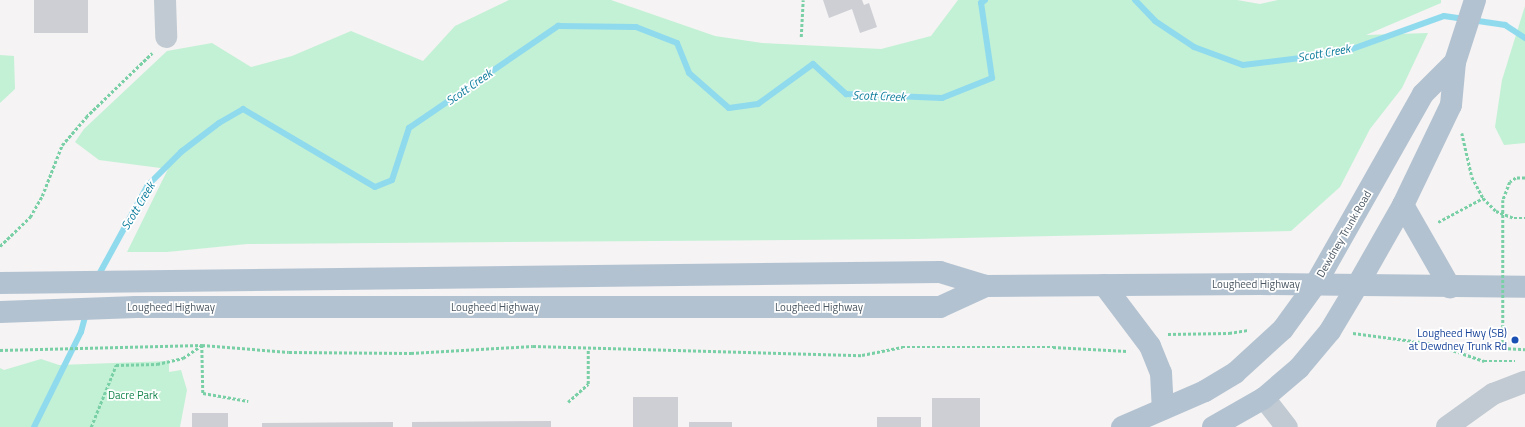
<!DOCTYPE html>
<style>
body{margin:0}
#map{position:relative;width:1525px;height:427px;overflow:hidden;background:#f5f3f3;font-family:"Titillium Web",sans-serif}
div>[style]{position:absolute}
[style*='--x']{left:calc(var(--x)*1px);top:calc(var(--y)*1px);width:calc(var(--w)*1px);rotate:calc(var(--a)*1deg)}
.green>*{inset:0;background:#c3f1d5}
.stream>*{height:6px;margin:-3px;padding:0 3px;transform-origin:3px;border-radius:3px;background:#90daee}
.building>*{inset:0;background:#cdcfd5}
.path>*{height:2.5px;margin-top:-1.25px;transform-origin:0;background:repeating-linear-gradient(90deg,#7ad0a6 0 3px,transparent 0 5px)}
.minor>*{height:22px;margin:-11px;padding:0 11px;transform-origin:11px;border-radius:11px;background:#c1cad2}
.major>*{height:22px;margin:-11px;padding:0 11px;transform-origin:11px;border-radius:11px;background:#b3c2d1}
.path-bridge>*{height:2.5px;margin-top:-1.25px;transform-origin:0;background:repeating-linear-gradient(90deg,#7ad0a6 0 3px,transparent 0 5px)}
.dots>*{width:11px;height:11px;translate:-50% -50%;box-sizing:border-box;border:2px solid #fff;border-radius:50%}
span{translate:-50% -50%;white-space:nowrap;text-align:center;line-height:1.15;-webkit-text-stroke:3.5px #fff;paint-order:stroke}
.street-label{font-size:11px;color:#4a5661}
.transit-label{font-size:11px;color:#164399}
.right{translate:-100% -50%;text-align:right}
.park-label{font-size:11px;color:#17864f}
.water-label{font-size:12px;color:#0c7c9b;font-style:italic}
</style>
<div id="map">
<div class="green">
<i style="clip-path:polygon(509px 0,611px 0,715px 36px,762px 43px,881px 49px,931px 36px,958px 0,1237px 0,1260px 4px,1278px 0,1441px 0,1441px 3px,1366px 35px,1428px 33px,1402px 88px,1370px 129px,1340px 187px,1291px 231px,915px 239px,247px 244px,167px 252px,127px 252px,168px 169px,99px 160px,75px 142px,84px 129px,167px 51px,212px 43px,251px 67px,292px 56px,351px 31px,423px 61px,455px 26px)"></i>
<i style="clip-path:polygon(1525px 6px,1525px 143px,1504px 145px,1495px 127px,1502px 80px)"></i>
<i style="clip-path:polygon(0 55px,14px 56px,15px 89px,0 103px)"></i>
<i style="clip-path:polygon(41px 359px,59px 365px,169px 361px,169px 372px,181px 370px,187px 390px,180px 427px,0 427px,0 368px,4px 370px)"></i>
</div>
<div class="stream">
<i style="--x:1135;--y:0;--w:29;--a:46"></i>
<i style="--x:1155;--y:21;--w:47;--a:33.7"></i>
<i style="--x:1194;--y:47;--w:52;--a:20.2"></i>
<i style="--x:1243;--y:65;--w:99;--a:-7"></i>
<i style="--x:1341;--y:53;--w:109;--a:-19.8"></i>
<i style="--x:1444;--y:16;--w:62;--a:8.4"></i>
<i style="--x:1505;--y:25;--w:24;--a:33"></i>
<i style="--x:97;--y:278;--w:106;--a:-61.3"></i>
<i style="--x:148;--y:185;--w:47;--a:-45"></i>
<i style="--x:181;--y:152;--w:48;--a:-37.3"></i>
<i style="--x:219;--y:123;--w:28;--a:-30"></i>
<i style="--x:243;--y:109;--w:153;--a:30.6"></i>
<i style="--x:375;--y:187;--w:18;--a:-22"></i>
<i style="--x:392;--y:180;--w:55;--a:-71.9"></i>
<i style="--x:409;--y:128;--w:181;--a:-34.4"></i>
<i style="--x:558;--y:26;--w:78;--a:0.7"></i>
<i style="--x:636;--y:27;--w:44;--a:21.3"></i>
<i style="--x:677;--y:43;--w:32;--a:68"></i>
<i style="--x:689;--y:73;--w:53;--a:41.2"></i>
<i style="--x:729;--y:108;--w:29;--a:-8"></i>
<i style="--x:758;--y:104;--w:68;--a:-36"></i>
<i style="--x:813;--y:64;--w:45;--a:42.3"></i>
<i style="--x:846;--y:94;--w:96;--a:2.4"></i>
<i style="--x:942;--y:98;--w:54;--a:-21.8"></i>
<i style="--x:992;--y:78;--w:76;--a:-98.3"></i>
<i style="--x:981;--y:3;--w:5;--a:-37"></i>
<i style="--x:34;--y:427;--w:106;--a:-63.7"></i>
<i style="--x:81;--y:332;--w:20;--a:-75"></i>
</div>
<div class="building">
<i style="clip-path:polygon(34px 0,88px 0,88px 33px,34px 33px)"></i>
<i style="clip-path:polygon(823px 0,862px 0,864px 5px,869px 3px,877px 27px,860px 33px,852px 9px,829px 18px)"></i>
<i style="clip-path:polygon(633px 397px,678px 397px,678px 427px,633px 427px)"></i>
<i style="clip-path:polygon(932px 398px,980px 398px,980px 427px,932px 427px)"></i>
<i style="clip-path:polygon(192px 413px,228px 413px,228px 427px,192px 427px)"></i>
<i style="clip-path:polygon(877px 417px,921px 417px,921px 427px,877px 427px)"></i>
<i style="clip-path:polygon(551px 421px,551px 427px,412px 427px,412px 422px)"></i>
<i style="clip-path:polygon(393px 422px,393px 427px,262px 427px,262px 423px)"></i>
<i style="clip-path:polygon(689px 422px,732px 422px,732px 427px,689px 427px)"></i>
</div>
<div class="path">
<i style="--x:801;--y:37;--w:37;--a:-87"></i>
<i style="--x:1462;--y:133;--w:45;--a:77.2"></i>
<i style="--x:1472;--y:177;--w:24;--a:62"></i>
<i style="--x:1483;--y:198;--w:18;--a:45"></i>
<i style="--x:1496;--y:211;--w:19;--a:21"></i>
<i style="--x:1514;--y:218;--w:11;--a:0"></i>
<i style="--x:1438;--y:222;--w:51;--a:-28.1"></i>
<i style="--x:0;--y:246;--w:42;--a:-44"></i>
<i style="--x:30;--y:217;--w:24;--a:-60"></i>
<i style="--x:42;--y:196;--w:55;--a:-68.6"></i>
<i style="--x:62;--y:145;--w:37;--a:-49"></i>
<i style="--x:86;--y:117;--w:92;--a:-44.1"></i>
<i style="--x:1353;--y:333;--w:83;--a:7.6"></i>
<i style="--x:1435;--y:344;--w:52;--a:19.1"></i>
<i style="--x:1484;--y:361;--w:31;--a:0"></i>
<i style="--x:1168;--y:334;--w:61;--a:-0.9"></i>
<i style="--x:1229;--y:333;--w:20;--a:-9"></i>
<i style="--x:202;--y:345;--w:48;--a:88.8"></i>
<i style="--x:203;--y:393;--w:46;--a:10.1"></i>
<i style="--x:0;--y:350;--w:202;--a:-1.4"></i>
<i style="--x:202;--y:345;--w:87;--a:4.6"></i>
<i style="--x:289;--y:352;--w:122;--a:0.5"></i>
<i style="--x:411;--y:353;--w:122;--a:-3.3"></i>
<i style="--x:533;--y:346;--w:329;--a:1.6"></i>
<i style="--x:862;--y:355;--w:41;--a:-11.3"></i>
<i style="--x:902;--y:347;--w:151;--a:0"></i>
<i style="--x:1053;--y:347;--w:74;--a:3.1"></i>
<i style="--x:568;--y:402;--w:27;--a:-42"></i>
<i style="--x:588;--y:384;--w:35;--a:-90"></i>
<i style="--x:91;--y:427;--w:67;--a:-68"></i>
<i style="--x:116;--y:365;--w:41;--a:-1.4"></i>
<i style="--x:157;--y:364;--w:27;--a:-13"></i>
<i style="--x:183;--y:358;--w:23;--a:-34"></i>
</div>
<div class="minor">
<i style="--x:165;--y:0;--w:37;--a:88"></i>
<i style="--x:1264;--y:398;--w:37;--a:52"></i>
<i style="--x:1447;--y:427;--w:57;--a:-35.7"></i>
<i style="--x:1493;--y:394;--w:34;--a:-21"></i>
</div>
<div class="major">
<i style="--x:1403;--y:205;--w:95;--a:60.2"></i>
<i style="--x:0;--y:283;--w:940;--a:-0.67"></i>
<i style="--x:940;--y:272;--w:48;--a:16.9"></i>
<i style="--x:986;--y:286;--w:274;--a:-0.4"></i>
<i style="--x:1260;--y:284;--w:265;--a:0.6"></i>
<i style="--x:1104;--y:285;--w:76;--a:53"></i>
<i style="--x:1150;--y:346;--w:29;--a:68"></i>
<i style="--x:1161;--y:373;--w:36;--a:87"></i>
<i style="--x:0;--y:312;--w:136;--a:-2.1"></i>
<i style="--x:136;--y:307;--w:804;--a:0"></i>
<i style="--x:940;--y:307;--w:51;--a:-24.5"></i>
<i style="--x:1122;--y:427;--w:90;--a:-23.4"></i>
<i style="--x:1205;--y:391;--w:35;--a:-31"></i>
<i style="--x:1235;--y:373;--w:65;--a:-42.5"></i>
<i style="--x:1283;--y:329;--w:54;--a:-54"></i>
<i style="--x:1315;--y:285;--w:219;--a:-60.5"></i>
<i style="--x:1423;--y:94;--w:45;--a:-45"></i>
<i style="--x:1213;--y:427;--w:59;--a:-29.6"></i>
<i style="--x:1264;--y:398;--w:46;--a:-40.6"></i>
<i style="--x:1299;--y:368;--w:48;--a:-50"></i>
<i style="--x:1330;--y:331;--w:52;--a:-59"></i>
<i style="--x:1357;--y:286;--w:93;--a:-60.4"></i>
<i style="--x:1403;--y:205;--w:111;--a:-64.4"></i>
<i style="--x:1451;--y:105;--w:43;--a:-84.7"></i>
<i style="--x:1455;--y:62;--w:65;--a:-72.1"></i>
</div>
<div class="path-bridge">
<i style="--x:1525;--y:178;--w:9;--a:180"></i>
<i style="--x:1516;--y:178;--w:7;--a:146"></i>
<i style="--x:1510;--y:182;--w:19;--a:111"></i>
<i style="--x:1503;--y:200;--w:148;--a:90"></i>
<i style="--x:1503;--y:348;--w:22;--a:3"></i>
</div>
<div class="dots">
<i style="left:1515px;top:340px;background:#1a4fb4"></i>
</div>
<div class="street-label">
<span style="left:1344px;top:234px;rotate:-60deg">Dewdney Trunk Road</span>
<span style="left:1256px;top:284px">Lougheed Highway</span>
<span style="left:171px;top:307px">Lougheed Highway</span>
<span style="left:495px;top:307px">Lougheed Highway</span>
<span style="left:819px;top:307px">Lougheed Highway</span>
</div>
<div class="transit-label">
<span class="right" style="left:1507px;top:340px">Lougheed Hwy (SB)<br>at Dewdney Trunk Rd</span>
</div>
<div class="park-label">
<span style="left:133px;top:395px">Dacre Park</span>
</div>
<div class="water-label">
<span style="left:1324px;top:53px;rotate:-10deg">Scott Creek</span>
<span style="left:469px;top:87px;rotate:-35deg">Scott Creek</span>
<span style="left:879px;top:96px;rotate:2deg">Scott Creek</span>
<span style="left:138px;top:206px;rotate:-59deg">Scott Creek</span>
</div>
</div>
